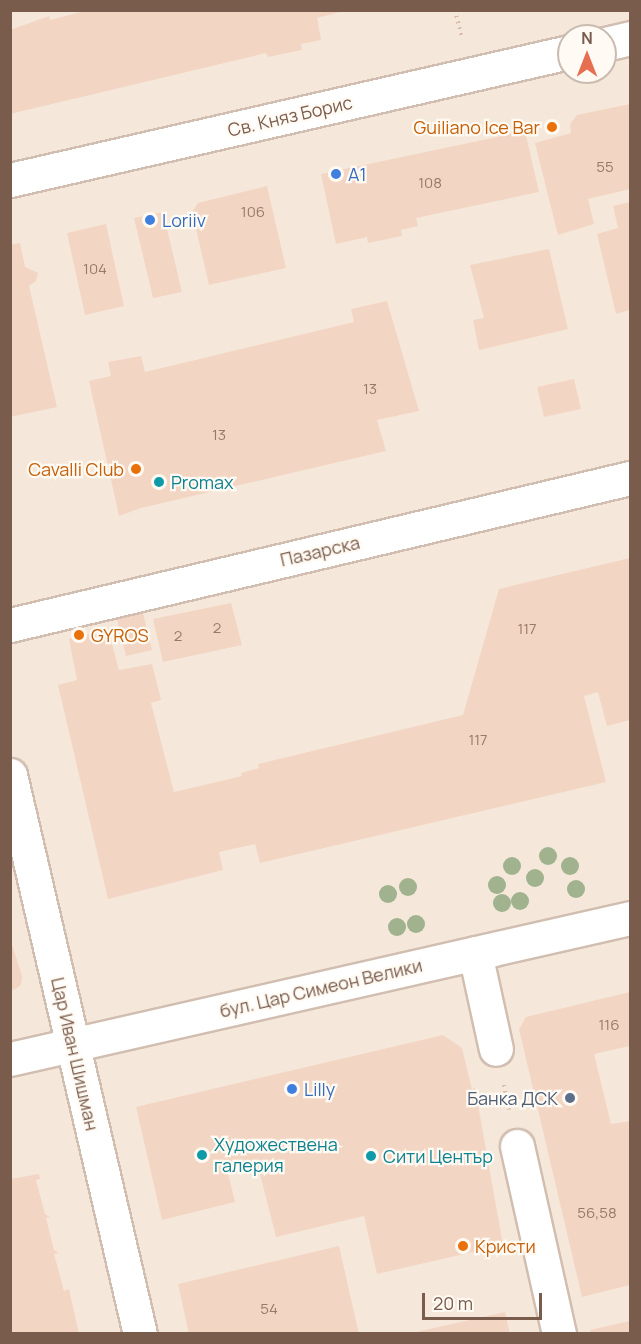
<!DOCTYPE html>
<meta charset="utf-8">
<style>
body{margin:0}
#map{position:relative;width:641px;height:1344px;overflow:hidden;background:#fdf6ec;font-family:Manrope,sans-serif}
div>[style]{position:absolute}
[style*='--x']{left:calc(var(--x)*1px);top:calc(var(--y)*1px);width:calc(var(--w)*1px);rotate:calc(var(--a)*1deg)}
.residential>*{inset:0;background:#f5e8da}
.building>*{inset:0;background:#f3d5c3}
.path>*{height:4px;margin-top:-2px;transform-origin:0;background:repeating-linear-gradient(90deg,#d9b8a5 0 1.5px,transparent 0 6px)}
.roads{filter:drop-shadow(2px 0 #d1beb0) drop-shadow(-2px 0 #d1beb0) drop-shadow(0 2px #d1beb0) drop-shadow(0 -2px #d1beb0)}
.street>*{height:33px;margin:-16.5px;padding:0 16.5px;transform-origin:16.5px;border-radius:16.5px;background:#fff}
.trees>*{width:18px;height:18px;margin:-9px;border-radius:50%;background:#a0b28e}
.dots>*{width:16px;height:16px;translate:-50% -50%;box-sizing:border-box;border:3px solid #fffaf3;border-radius:50%}
span{translate:-50% -50%;white-space:nowrap;text-align:center;line-height:1.15;-webkit-text-stroke:4.5px #fffaf3;paint-order:stroke}
.number-label{font-size:15px;color:#987a6a}
.number-label span{-webkit-text-stroke-width:0}
.street-label{font-size:18px;color:#7a5c4d}
.food-label{font-size:18px;color:#c56008}
.right{translate:-100% -50%;text-align:right}
.left{translate:0 -50%;text-align:left}
.shop-label{font-size:18px;color:#366cbe}
.culture-label{font-size:18px;color:#0d838f}
.service-label{font-size:18px;color:#4e5e75}
.frame{position:absolute;inset:0;border:12px solid #7a5c4d;pointer-events:none}
.north{position:absolute;left:557px;top:24px;width:60px;height:60px;box-sizing:border-box;background:#fffaf3;border:2px solid #cabbb1;border-radius:50%;rotate:0deg;font-size:16px;font-weight:700;line-height:24px;text-align:center;color:#7a5c4d}
.north::after{content:'';display:block;margin:auto;width:21px;height:27px;background:#e76f51;clip-path:polygon(50% 0,100% 100%,50% 72%,0 100%)}
.scale{position:absolute;left:422px;top:1293px;width:120px;height:27px;box-sizing:border-box;border:3px solid #7a5c4d;border-top:0;padding-left:8px;font-size:18px;line-height:21px;white-space:nowrap;color:#7a5c4d;-webkit-text-stroke:4px #fffaf3;paint-order:stroke}
</style>
<div id="map">
<div class="residential">
<i style="clip-path:polygon(evenodd,11px 11px,630px 11px,630px 1333px,11px 1333px,11px 11px,569px 36px,605px 36px,605px 72px,569px 72px,569px 36px)"></i>
</div>
<div class="building">
<i style="clip-path:polygon(88px 10px,345px 10px,345px 11px,317px 18px,321px 40px,301px 44px,302px 50px,268px 57px,266px 53px,10px 114px,10px 30px,49px 16px,50px 20px)"></i>
<i style="clip-path:polygon(630px 104px,630px 189px,588px 199px,594px 224px,558px 235px,535px 143px,571px 133px,570px 124px,577px 115px)"></i>
<i style="clip-path:polygon(525px 131px,539px 192px,416px 218px,418px 226px,401px 230px,402px 236px,368px 243px,367px 237px,336px 244px,321px 174px)"></i>
<i style="clip-path:polygon(267px 186px,286px 268px,209px 285px,192px 212px,198px 203px)"></i>
<i style="clip-path:polygon(630px 202px,630px 310px,616px 314px,597px 234px,618px 228px,613px 206px)"></i>
<i style="clip-path:polygon(163px 212px,182px 292px,153px 298px,134px 218px)"></i>
<i style="clip-path:polygon(106px 224px,124px 306px,85px 315px,67px 233px)"></i>
<i style="clip-path:polygon(20px 243px,25px 267px,38px 273px,36px 281px,29px 286px,57px 407px,10px 417px,10px 245px)"></i>
<i style="clip-path:polygon(549px 249px,568px 329px,479px 350px,473px 320px,484px 318px,470px 265px)"></i>
<i style="clip-path:polygon(387px 301px,419px 411px,377px 420px,386px 451px,141px 508px,119px 516px,89px 381px,111px 376px,108px 362px,141px 356px,145px 372px,354px 322px,351px 309px)"></i>
<i style="clip-path:polygon(574px 379px,581px 409px,544px 417px,537px 387px)"></i>
<i style="clip-path:polygon(630px 558px,630px 720px,607px 726px,598px 692px,584px 696px,606px 782px,260px 863px,255px 844px,219px 852px,223px 870px,108px 899px,58px 685px,77px 680px,69px 639px,108px 629px,119px 670px,152px 664px,161px 700px,151px 703px,174px 792px,242px 776px,241px 773px,259px 768px,258px 764px,463px 715px,499px 589px)"></i>
<i style="clip-path:polygon(231px 603px,242px 645px,163px 662px,153px 619px)"></i>
<i style="clip-path:polygon(143px 613px,152px 650px,126px 656px,117px 619px)"></i>
<i style="clip-path:polygon(10px 938px,22px 976px,21px 985px,14px 990px,10px 989px)"></i>
<i style="clip-path:polygon(630px 992px,630px 1046px,594px 1054px,611px 1124px,630px 1121px,630px 1285px,582px 1297px,519px 1029px,526px 1017px)"></i>
<i style="clip-path:polygon(443px 1035px,462px 1048px,472px 1089px,475px 1088px,503px 1245px,377px 1274px,364px 1216px,276px 1237px,257px 1162px,227px 1169px,235px 1202px,162px 1220px,136px 1107px)"></i>
<i style="clip-path:polygon(39px 1174px,40px 1179px,36px 1180px,45px 1214px,50px 1217px,46px 1218px,54px 1250px,59px 1253px,54px 1254px,64px 1291px,69px 1289px,79px 1334px,10px 1334px,10px 1179px)"></i>
<i style="clip-path:polygon(339px 1246px,359px 1334px,189px 1334px,178px 1284px)"></i>
<i style="clip-path:polygon(505px 1312px,510px 1334px,412px 1334px,412px 1333px)"></i>
<i style="clip-path:polygon(630px 1321px,630px 1334px,591px 1334px,590px 1330px)"></i>
</div>
<div class="path">
<i style="--x:455;--y:10;--w:30;--a:76"></i>
<i style="--x:504;--y:1085;--w:25;--a:79"></i>
</div>
<div class="roads">
<div class="street">
<i style="--x:605;--y:44;--w:26;--a:-13"></i>
<i style="--x:10;--y:180;--w:573;--a:-12.9"></i>
<i style="--x:10;--y:625;--w:637;--a:-13.34"></i>
<i style="--x:10;--y:775;--w:574;--a:76.91"></i>
<i style="--x:475;--y:953;--w:98;--a:77.7"></i>
<i style="--x:10;--y:1059;--w:636;--a:-12.81"></i>
<i style="--x:517;--y:1146;--w:193;--a:77.4"></i>
</div>
</div>
<div class="trees">
<i style="left:548px;top:856px"></i>
<i style="left:512px;top:866px"></i>
<i style="left:570px;top:866px"></i>
<i style="left:535px;top:878px"></i>
<i style="left:497px;top:885px"></i>
<i style="left:408px;top:887px"></i>
<i style="left:576px;top:889px"></i>
<i style="left:388px;top:894px"></i>
<i style="left:520px;top:901px"></i>
<i style="left:502px;top:903px"></i>
<i style="left:416px;top:924px"></i>
<i style="left:397px;top:927px"></i>
</div>
<div class="dots">
<i style="left:552px;top:127px;background:#e8710a"></i>
<i style="left:336px;top:174px;background:#3f7fe0"></i>
<i style="left:150px;top:220px;background:#3f7fe0"></i>
<i style="left:136px;top:469px;background:#e8710a"></i>
<i style="left:159px;top:482px;background:#0f9aa8"></i>
<i style="left:79px;top:635px;background:#e8710a"></i>
<i style="left:292px;top:1089px;background:#3f7fe0"></i>
<i style="left:570px;top:1098px;background:#5c6f8a"></i>
<i style="left:202px;top:1155px;background:#0f9aa8"></i>
<i style="left:371px;top:1156px;background:#0f9aa8"></i>
<i style="left:463px;top:1246px;background:#e8710a"></i>
</div>
<div class="number-label">
<span style="left:605px;top:167px">55</span>
<span style="left:430px;top:183px">108</span>
<span style="left:253px;top:212px">106</span>
<span style="left:95px;top:269px">104</span>
<span style="left:370px;top:389px">13</span>
<span style="left:219px;top:435px">13</span>
<span style="left:217px;top:628px">2</span>
<span style="left:527px;top:629px">117</span>
<span style="left:178px;top:636px">2</span>
<span style="left:478px;top:740px">117</span>
<span style="left:609px;top:1025px">116</span>
<span style="left:597px;top:1213px">56,58</span>
<span style="left:269px;top:1309px">54</span>
</div>
<div class="street-label">
<span style="left:290px;top:116px;rotate:-13deg">Св. Княз Борис</span>
<span style="left:320px;top:551px;rotate:-13deg">Пазарска</span>
<span style="left:321px;top:988px;rotate:-13deg">бул. Цар Симеон Велики</span>
<span style="left:75px;top:1054px;rotate:77deg">Цар Иван Шишман</span>
</div>
<div class="food-label">
<span class="right" style="left:540px;top:127px">Guiliano Ice Bar</span>
<span class="right" style="left:124px;top:469px">Cavalli Club</span>
<span class="left" style="left:91px;top:635px">GYROS</span>
<span class="left" style="left:475px;top:1246px">Кристи</span>
</div>
<div class="shop-label">
<span class="left" style="left:348px;top:174px">A1</span>
<span class="left" style="left:162px;top:220px">Loriiv</span>
<span class="left" style="left:304px;top:1089px">Lilly</span>
</div>
<div class="culture-label">
<span class="left" style="left:171px;top:482px">Promax</span>
<span class="left" style="left:214px;top:1155px">Художествена<br>галерия</span>
<span class="left" style="left:383px;top:1156px">Сити Център</span>
</div>
<div class="service-label">
<span class="right" style="left:558px;top:1098px">Банка ДСК</span>
</div>
<div class="frame"></div>
<div class="north">N</div>
<div class="scale">20 m</div>
</div>
